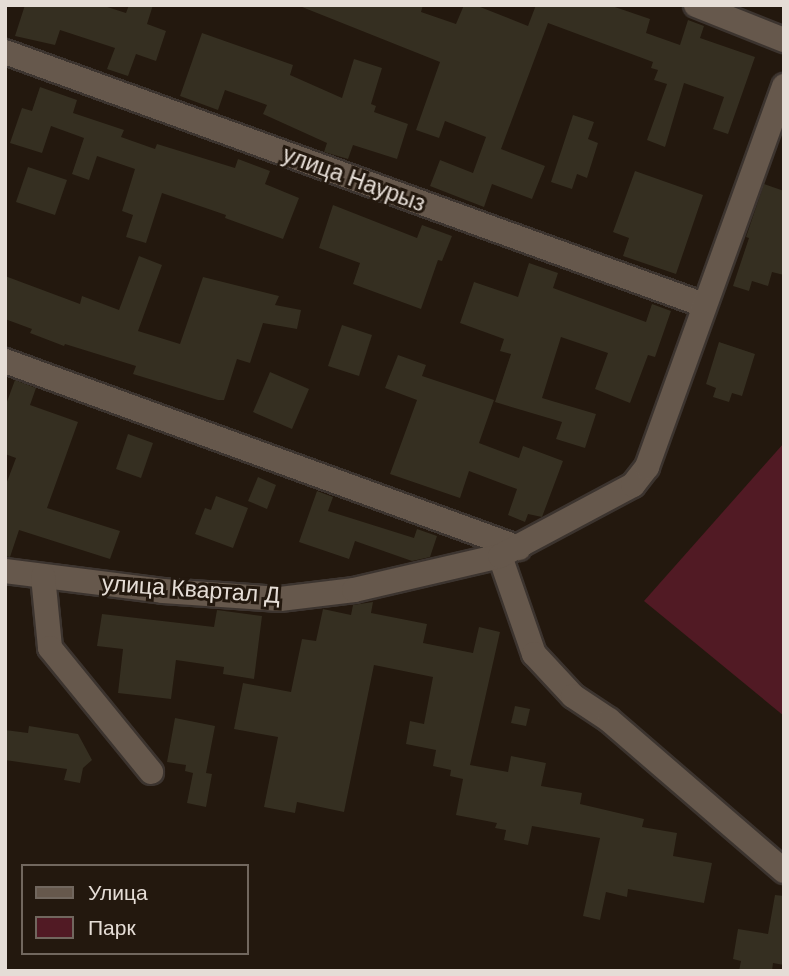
<!DOCTYPE html>
<meta charset="utf-8">
<style>
body{margin:0}
#map{position:relative;width:789px;height:976px;overflow:hidden;background:#23180e;font-family:Arial,sans-serif}
div>[style]{position:absolute}
[style*='--x']{left:calc(var(--x)*1px);top:calc(var(--y)*1px);width:calc(var(--w)*1px);rotate:calc(var(--a)*1deg)}
.green>*{inset:0;background:#511a24}
.building>*{inset:0;background:#352f21}
.roads{filter:drop-shadow(2px 0 #3c342f) drop-shadow(-2px 0 #3c342f) drop-shadow(0 2px #3c342f) drop-shadow(0 -2px #3c342f)}
.minor>*{height:24px;margin:-12px;padding:0 12px;transform-origin:12px;border-radius:12px;background:#66584c}
span{translate:-50% -50%;white-space:nowrap;text-align:center;line-height:1.15;-webkit-text-stroke:6px #23180e;paint-order:stroke}
.street-label{font-size:23px;color:#e5ddd6}
.frame{position:absolute;inset:0;border:7px solid #e5ddd6;pointer-events:none}
.legend{position:absolute;left:21px;top:864px;width:228px;height:91px;box-sizing:border-box;background:#23180e;border:2px solid #71675e;margin:0;padding:9px 12px;list-style:none;font-size:21px;color:#e5ddd6}
.legend li{display:flex;align-items:center;gap:14px;height:35px}
.legend b{width:35px;border:2px solid #71675e}
</style>
<div id="map">
<div class="green">
<i style="clip-path:polygon(784px 443px,784px 716px,644px 601px)"></i>
</div>
<div class="building">
<i style="clip-path:polygon(25px 5px,101px 5px,126px 13px,129px 5px,153px 5px,147px 24px,166px 31px,156px 61px,136px 54px,128px 76px,107px 69px,115px 48px,60px 30px,55px 45px,15px 36px)"></i>
<i style="clip-path:polygon(297px 5px,423px 5px,421px 12px,456px 24px,464px 5px,475px 5px,528px 26px,536px 5px,609px 5px,650px 19px,646px 33px,680px 45px,688px 20px,704px 26px,700px 38px,755px 57px,728px 134px,713px 129px,724px 97px,684px 83px,665px 147px,647px 140px,667px 84px,654px 80px,658px 70px,651px 68px,653px 62px,548px 23px,501px 149px,545px 166px,532px 199px,492px 184px,484px 207px,430px 186px,440px 160px,473px 173px,486px 137px,445px 121px,439px 138px,416px 130px,440px 62px)"></i>
<i style="clip-path:polygon(202px 33px,293px 65px,290px 75px,342px 98px,354px 59px,382px 68px,371px 104px,376px 106px,374px 112px,408px 124px,397px 159px,353px 145px,348px 159px,324px 152px,327px 143px,263px 114px,267px 105px,225px 90px,218px 110px,180px 96px)"></i>
<i style="clip-path:polygon(40px 87px,77px 100px,73px 113px,124px 130px,121px 137px,155px 149px,157px 144px,235px 168px,238px 159px,270px 171px,265px 184px,299px 198px,283px 239px,225px 218px,226px 215px,162px 193px,146px 243px,126px 237px,133px 215px,122px 211px,135px 169px,97px 156px,89px 180px,72px 174px,84px 138px,51px 126px,42px 153px,10px 143px,22px 108px,32px 111px)"></i>
<i style="clip-path:polygon(573px 115px,594px 122px,588px 139px,598px 143px,587px 178px,577px 174px,572px 189px,551px 182px)"></i>
<i style="clip-path:polygon(28px 167px,67px 180px,55px 215px,16px 202px)"></i>
<i style="clip-path:polygon(635px 171px,703px 195px,676px 274px,623px 256px,629px 238px,613px 232px)"></i>
<i style="clip-path:polygon(764px 184px,784px 191px,784px 275px,772px 272px,768px 286px,752px 281px,749px 291px,733px 286px,749px 238px,746px 237px)"></i>
<i style="clip-path:polygon(333px 205px,417px 238px,422px 225px,452px 236px,442px 261px,438px 260px,421px 309px,353px 284px,360px 263px,319px 248px)"></i>
<i style="clip-path:polygon(139px 256px,162px 265px,138px 331px,180px 344px,203px 277px,279px 296px,275px 305px,301px 310px,297px 329px,263px 323px,250px 363px,237px 359px,224px 400px,218px 400px,133px 374px,136px 366px,65px 344px,64px 346px,30px 333px,32px 329px,5px 319px,5px 276px,80px 304px,82px 296px,119px 310px)"></i>
<i style="clip-path:polygon(529px 263px,558px 273px,553px 288px,646px 322px,652px 304px,671px 311px,655px 357px,648px 355px,630px 403px,595px 389px,608px 353px,561px 337px,542px 398px,596px 414px,585px 448px,556px 439px,562px 422px,495px 402px,511px 354px,500px 351px,504px 339px,460px 323px,474px 282px,518px 297px)"></i>
<i style="clip-path:polygon(342px 325px,372px 335px,359px 376px,328px 366px)"></i>
<i style="clip-path:polygon(719px 342px,755px 354px,742px 396px,732px 393px,729px 402px,713px 397px,716px 388px,706px 384px)"></i>
<i style="clip-path:polygon(398px 355px,426px 365px,422px 376px,494px 400px,479px 443px,519px 458px,523px 446px,563px 461px,542px 517px,528px 514px,525px 522px,508px 515px,517px 489px,469px 471px,460px 498px,390px 474px,417px 400px,385px 388px)"></i>
<i style="clip-path:polygon(270px 372px,309px 389px,292px 429px,253px 412px)"></i>
<i style="clip-path:polygon(15px 380px,36px 388px,30px 405px,78px 422px,47px 508px,120px 531px,110px 559px,19px 530px,10px 557px,5px 556px,5px 487px,16px 458px,5px 454px,5px 407px)"></i>
<i style="clip-path:polygon(128px 434px,153px 443px,141px 478px,116px 469px)"></i>
<i style="clip-path:polygon(258px 477px,276px 485px,267px 509px,248px 501px)"></i>
<i style="clip-path:polygon(317px 491px,333px 497px,328px 511px,414px 538px,417px 529px,437px 536px,430px 557px,412px 561px,355px 541px,349px 559px,299px 542px)"></i>
<i style="clip-path:polygon(216px 496px,248px 508px,233px 548px,195px 534px,205px 508px,211px 510px)"></i>
<i style="clip-path:polygon(373px 602px,371px 613px,427px 624px,423px 643px,473px 653px,479px 627px,500px 632px,470px 765px,508px 772px,511px 756px,546px 763px,541px 786px,582px 793px,580px 804px,644px 819px,642px 827px,677px 833px,673px 856px,712px 863px,704px 903px,628px 889px,627px 897px,606px 892px,600px 920px,583px 916px,600px 838px,532px 826px,528px 845px,504px 840px,506px 830px,495px 828px,497px 823px,456px 815px,463px 779px,450px 776px,451px 770px,433px 766px,436px 750px,406px 744px,410px 721px,424px 724px,433px 677px,374px 665px,344px 812px,297px 802px,295px 813px,264px 807px,278px 737px,234px 729px,243px 683px,291px 692px,302px 639px,316px 641px,323px 609px,351px 615px,353px 605px)"></i>
<i style="clip-path:polygon(217px 610px,262px 616px,254px 679px,223px 674px,224px 667px,176px 660px,171px 699px,118px 693px,123px 649px,97px 646px,102px 614px,214px 627px)"></i>
<i style="clip-path:polygon(515px 706px,530px 709px,526px 726px,511px 723px)"></i>
<i style="clip-path:polygon(175px 718px,215px 726px,206px 773px,212px 774px,206px 807px,187px 803px,193px 773px,185px 771px,186px 765px,167px 762px)"></i>
<i style="clip-path:polygon(29px 726px,78px 734px,92px 760px,83px 768px,80px 783px,64px 780px,67px 769px,5px 760px,5px 730px,28px 733px)"></i>
<i style="clip-path:polygon(775px 895px,784px 896px,784px 965px,773px 963px,772px 971px,739px 971px,741px 961px,733px 959px,738px 929px,768px 934px)"></i>
</div>
<div class="roads">
<div class="minor">
<i style="--x:696;--y:5;--w:95;--a:21.7"></i>
<i style="--x:5;--y:52;--w:743;--a:19.9"></i>
<i style="--x:5;--y:361;--w:547;--a:19.99"></i>
<i style="--x:500;--y:556;--w:104;--a:70.9"></i>
<i style="--x:534;--y:654;--w:57;--a:47.1"></i>
<i style="--x:573;--y:696;--w:43;--a:33.7"></i>
<i style="--x:609;--y:720;--w:231;--a:40.8"></i>
<i style="--x:5;--y:571;--w:159;--a:7.2"></i>
<i style="--x:163;--y:591;--w:117;--a:3.9"></i>
<i style="--x:280;--y:599;--w:75;--a:-6.9"></i>
<i style="--x:354;--y:590;--w:150;--a:-13.1"></i>
<i style="--x:500;--y:556;--w:151;--a:-28.1"></i>
<i style="--x:633;--y:485;--w:23;--a:-52"></i>
<i style="--x:647;--y:467;--w:405;--a:-70.2"></i>
<i style="--x:43;--y:576;--w:72;--a:84.4"></i>
<i style="--x:50;--y:648;--w:160;--a:50.8"></i>
</div>
</div>
<div class="street-label">
<span style="left:354px;top:179px;rotate:20deg">улица Наурыз</span>
<span style="left:191px;top:589px;rotate:4deg">улица Квартал Д</span>
</div>
<div class="frame"></div>
<ul class="legend">
<li><b style="height:9px;background:#66584c"></b>Улица</li>
<li><b style="height:19px;background:#511a24"></b>Парк</li>
</ul>
</div>
